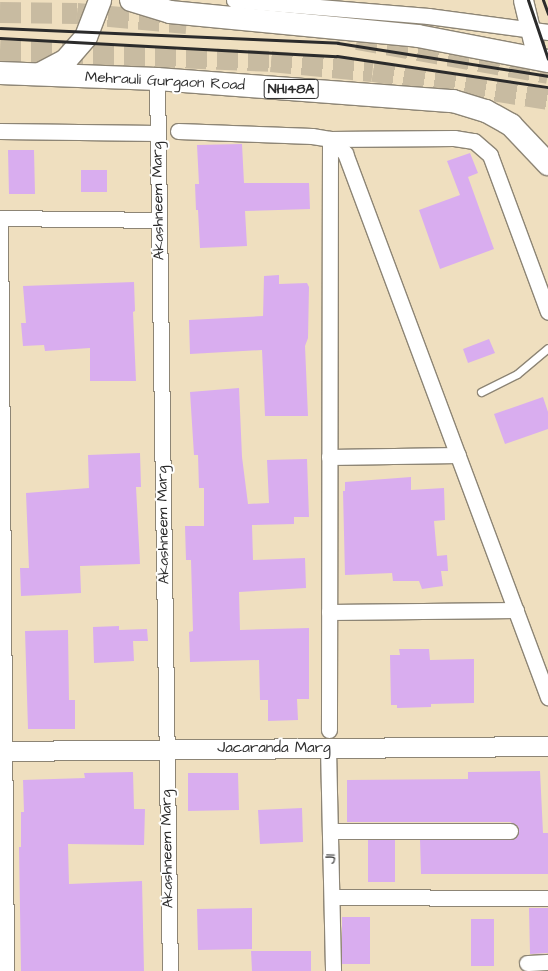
<!DOCTYPE html>
<style>
body{margin:0}
#map{position:relative;width:548px;height:971px;overflow:hidden;background:#efdfbf;font-family:"Architects Daughter",sans-serif}
div>[style]{position:absolute}
[style*='--x']{left:calc(var(--x)*1px);top:calc(var(--y)*1px);width:calc(var(--w)*1px);rotate:calc(var(--a)*1deg)}
.building>*{inset:0;background:#d9adef}
.secondary-tunnel>*{height:21px;margin-top:-10.5px;transform-origin:0;background:repeating-linear-gradient(90deg,#c8bba1 0 21px,transparent 0 31px)}
.roads{filter:drop-shadow(1px 0 #8d8575) drop-shadow(-1px 0 #8d8575) drop-shadow(0 1px #8d8575) drop-shadow(0 -1px #8d8575)}
.service>*{height:7px;margin:-3.5px;padding:0 3.5px;transform-origin:3.5px;border-radius:3.5px;background:#fff}
.minor>*{height:15px;margin:-7.5px;padding:0 7.5px;transform-origin:7.5px;border-radius:7.5px;background:#fff}
.tertiary>*{height:19px;margin:-9.5px;padding:0 9.5px;transform-origin:9.5px;border-radius:9.5px;background:#fff}
.primary>*{height:22px;margin:-11px;padding:0 11px;transform-origin:11px;border-radius:11px;background:#fff}
.trunk>*{height:22px;margin:-11px;padding:0 11px;transform-origin:11px;border-radius:11px;background:#fff}
.rail>*{height:3px;margin:-1.5px;padding:0 1.5px;transform-origin:1.5px;border-radius:1.5px;background:#2b2b2b}
span{translate:-50% -50%;white-space:nowrap;text-align:center;line-height:1.15;-webkit-text-stroke:4px #fff;paint-order:stroke}
.shield-label span{padding:1px 3px;background:#fff;border:1px solid;border-radius:3px;-webkit-text-stroke-width:0}
.shield-label{font-size:14px;color:#2b2b2b;font-weight:700}
.street-label{font-size:15px;color:#2b2b2b}
</style>
<div id="map">
<div class="building">
<i style="clip-path:polygon(242px 144px,244px 183px,309px 183px,310px 209px,245px 211px,247px 246px,200px 248px,198px 210px,196px 210px,195px 184px,199px 184px,197px 145px)"></i>
<i style="clip-path:polygon(8px 150px,34px 150px,35px 194px,9px 194px)"></i>
<i style="clip-path:polygon(470px 153px,478px 173px,468px 177px,494px 249px,440px 269px,419px 210px,460px 195px,447px 161px)"></i>
<i style="clip-path:polygon(81px 170px,107px 170px,107px 192px,81px 192px)"></i>
<i style="clip-path:polygon(279px 275px,279px 284px,307px 283px,309px 287px,308px 338px,305px 346px,308px 416px,265px 416px,262px 350px,190px 354px,189px 320px,263px 316px,264px 276px)"></i>
<i style="clip-path:polygon(134px 282px,135px 311px,133px 312px,136px 381px,90px 381px,90px 348px,45px 351px,44px 345px,23px 346px,21px 323px,26px 323px,23px 286px)"></i>
<i style="clip-path:polygon(489px 339px,495px 353px,468px 363px,463px 349px)"></i>
<i style="clip-path:polygon(239px 388px,242px 457px,248px 504px,269px 503px,267px 460px,307px 459px,309px 517px,294px 517px,294px 524px,252px 525px,253px 560px,305px 558px,306px 588px,239px 592px,240px 630px,309px 628px,309px 699px,297px 699px,298px 720px,268px 721px,268px 700px,260px 700px,259px 660px,190px 662px,189px 632px,193px 631px,191px 560px,186px 560px,185px 526px,204px 526px,204px 488px,199px 488px,198px 455px,194px 455px,190px 392px)"></i>
<i style="clip-path:polygon(543px 397px,548px 412px,548px 429px,505px 444px,494px 414px)"></i>
<i style="clip-path:polygon(140px 453px,141px 487px,136px 487px,140px 564px,80px 566px,81px 593px,21px 596px,20px 568px,29px 568px,26px 493px,89px 488px,88px 455px)"></i>
<i style="clip-path:polygon(411px 477px,411px 490px,444px 488px,445px 520px,434px 521px,437px 556px,447px 555px,448px 571px,441px 571px,443px 586px,422px 589px,419px 581px,393px 581px,392px 573px,345px 575px,343px 491px,345px 491px,345px 482px)"></i>
<i style="clip-path:polygon(119px 626px,119px 630px,147px 629px,148px 641px,133px 641px,134px 661px,94px 663px,93px 627px)"></i>
<i style="clip-path:polygon(68px 630px,69px 700px,75px 700px,75px 729px,28px 729px,25px 631px)"></i>
<i style="clip-path:polygon(399px 649px,429px 649px,430px 660px,474px 659px,474px 703px,431px 704px,431px 707px,397px 708px,397px 705px,391px 705px,390px 655px,400px 655px)"></i>
<i style="clip-path:polygon(540px 771px,543px 833px,548px 833px,548px 874px,421px 874px,420px 840px,510px 840px,515px 839px,519px 831px,518px 826px,510px 822px,347px 822px,347px 780px,468px 779px,468px 772px)"></i>
<i style="clip-path:polygon(133px 772px,134px 809px,145px 809px,144px 845px,68px 844px,69px 884px,142px 881px,144px 971px,21px 971px,19px 847px,21px 847px,21px 812px,24px 812px,23px 780px,85px 778px,84px 773px)"></i>
<i style="clip-path:polygon(188px 773px,238px 773px,239px 810px,188px 811px)"></i>
<i style="clip-path:polygon(302px 808px,303px 842px,260px 844px,258px 810px)"></i>
<i style="clip-path:polygon(368px 840px,395px 840px,395px 882px,368px 882px)"></i>
<i style="clip-path:polygon(252px 908px,252px 949px,198px 950px,197px 909px)"></i>
<i style="clip-path:polygon(529px 908px,548px 908px,548px 953px,530px 954px)"></i>
<i style="clip-path:polygon(342px 917px,370px 917px,370px 964px,342px 964px)"></i>
<i style="clip-path:polygon(471px 919px,494px 919px,494px 966px,471px 966px)"></i>
<i style="clip-path:polygon(251px 951px,311px 951px,311px 971px,252px 971px)"></i>
</div>
<div class="secondary-tunnel">
<i style="--x:0;--y:12;--w:77;--a:0.7"></i>
<i style="--x:77;--y:13;--w:110;--a:5.2"></i>
<i style="--x:357;--y:39;--w:194;--a:10.1"></i>
<i style="--x:0;--y:50;--w:271;--a:2.3"></i>
<i style="--x:271;--y:61;--w:102;--a:5.6"></i>
<i style="--x:373;--y:71;--w:177;--a:9.1"></i>
</div>
<div class="roads">
<div class="service">
<i style="--x:481;--y:392;--w:40;--a:-26.6"></i>
<i style="--x:517;--y:374;--w:40;--a:-40"></i>
</div>
<div class="minor">
<i style="--x:234;--y:0;--w:195;--a:4.7"></i>
<i style="--x:428;--y:16;--w:121;--a:7.6"></i>
<i style="--x:157;--y:79;--w:892;--a:89.17"></i>
<i style="--x:0;--y:131;--w:157;--a:0.7"></i>
<i style="--x:178;--y:131;--w:134;--a:2.1"></i>
<i style="--x:312;--y:136;--w:18;--a:9"></i>
<i style="--x:330;--y:139;--w:591;--a:90.1"></i>
<i style="--x:330;--y:139;--w:21;--a:43"></i>
<i style="--x:345;--y:153;--w:581;--a:69.54"></i>
<i style="--x:330;--y:139;--w:124;--a:-0.5"></i>
<i style="--x:454;--y:138;--w:20;--a:9"></i>
<i style="--x:474;--y:141;--w:21;--a:41"></i>
<i style="--x:490;--y:155;--w:167;--a:69.7"></i>
<i style="--x:0;--y:218;--w:753;--a:89.54"></i>
<i style="--x:0;--y:218;--w:159;--a:0.7"></i>
<i style="--x:329;--y:457;--w:129;--a:-0.9"></i>
<i style="--x:329;--y:612;--w:187;--a:-0.6"></i>
<i style="--x:328;--y:748;--w:223;--a:88.7"></i>
<i style="--x:330;--y:831;--w:180;--a:0"></i>
<i style="--x:332;--y:897;--w:216;--a:0.3"></i>
<i style="--x:527;--y:963;--w:21;--a:-3"></i>
</div>
<div class="tertiary">
<i style="--x:523;--y:0;--w:60;--a:76.4"></i>
<i style="--x:0;--y:751;--w:548;--a:-0.52"></i>
</div>
<div class="primary">
<i style="--x:40;--y:74;--w:30;--a:-28"></i>
<i style="--x:66;--y:60;--w:30;--a:-49"></i>
<i style="--x:86;--y:37;--w:40;--a:-69"></i>
</div>
<div class="trunk">
<i style="--x:131;--y:0;--w:41;--a:17.1"></i>
<i style="--x:170;--y:12;--w:249;--a:5.5"></i>
<i style="--x:418;--y:36;--w:132;--a:10.9"></i>
<i style="--x:0;--y:73;--w:157;--a:2.2"></i>
<i style="--x:157;--y:79;--w:297;--a:4.3"></i>
<i style="--x:453;--y:101;--w:34;--a:17"></i>
<i style="--x:486;--y:111;--w:29;--a:29"></i>
<i style="--x:511;--y:125;--w:54;--a:46.5"></i>
</div>
</div>
<div class="rail">
<i style="--x:528;--y:0;--w:62;--a:71.3"></i>
<i style="--x:543;--y:0;--w:15;--a:70"></i>
<i style="--x:0;--y:28;--w:338;--a:2.5"></i>
<i style="--x:338;--y:43;--w:213;--a:8.9"></i>
<i style="--x:0;--y:38;--w:337;--a:3.1"></i>
<i style="--x:337;--y:56;--w:213;--a:8.4"></i>
</div>
<div class="shield-label">
<span style="left:291px;top:89px">NH148A</span>
</div>
<div class="street-label">
<span style="left:165px;top:81px;rotate:3deg">Mehrauli Gurgaon Road</span>
<span style="left:158px;top:201px;rotate:-91deg">Akashneem Marg</span>
<span style="left:163px;top:525px;rotate:-91deg">Akashneem Marg</span>
<span style="left:274px;top:748px">Jacaranda Marg</span>
<span style="left:167px;top:849px;rotate:-91deg">Akashneem Marg</span>
<span style="left:331px;top:859px;rotate:-91deg">J1</span>
</div>
</div>
